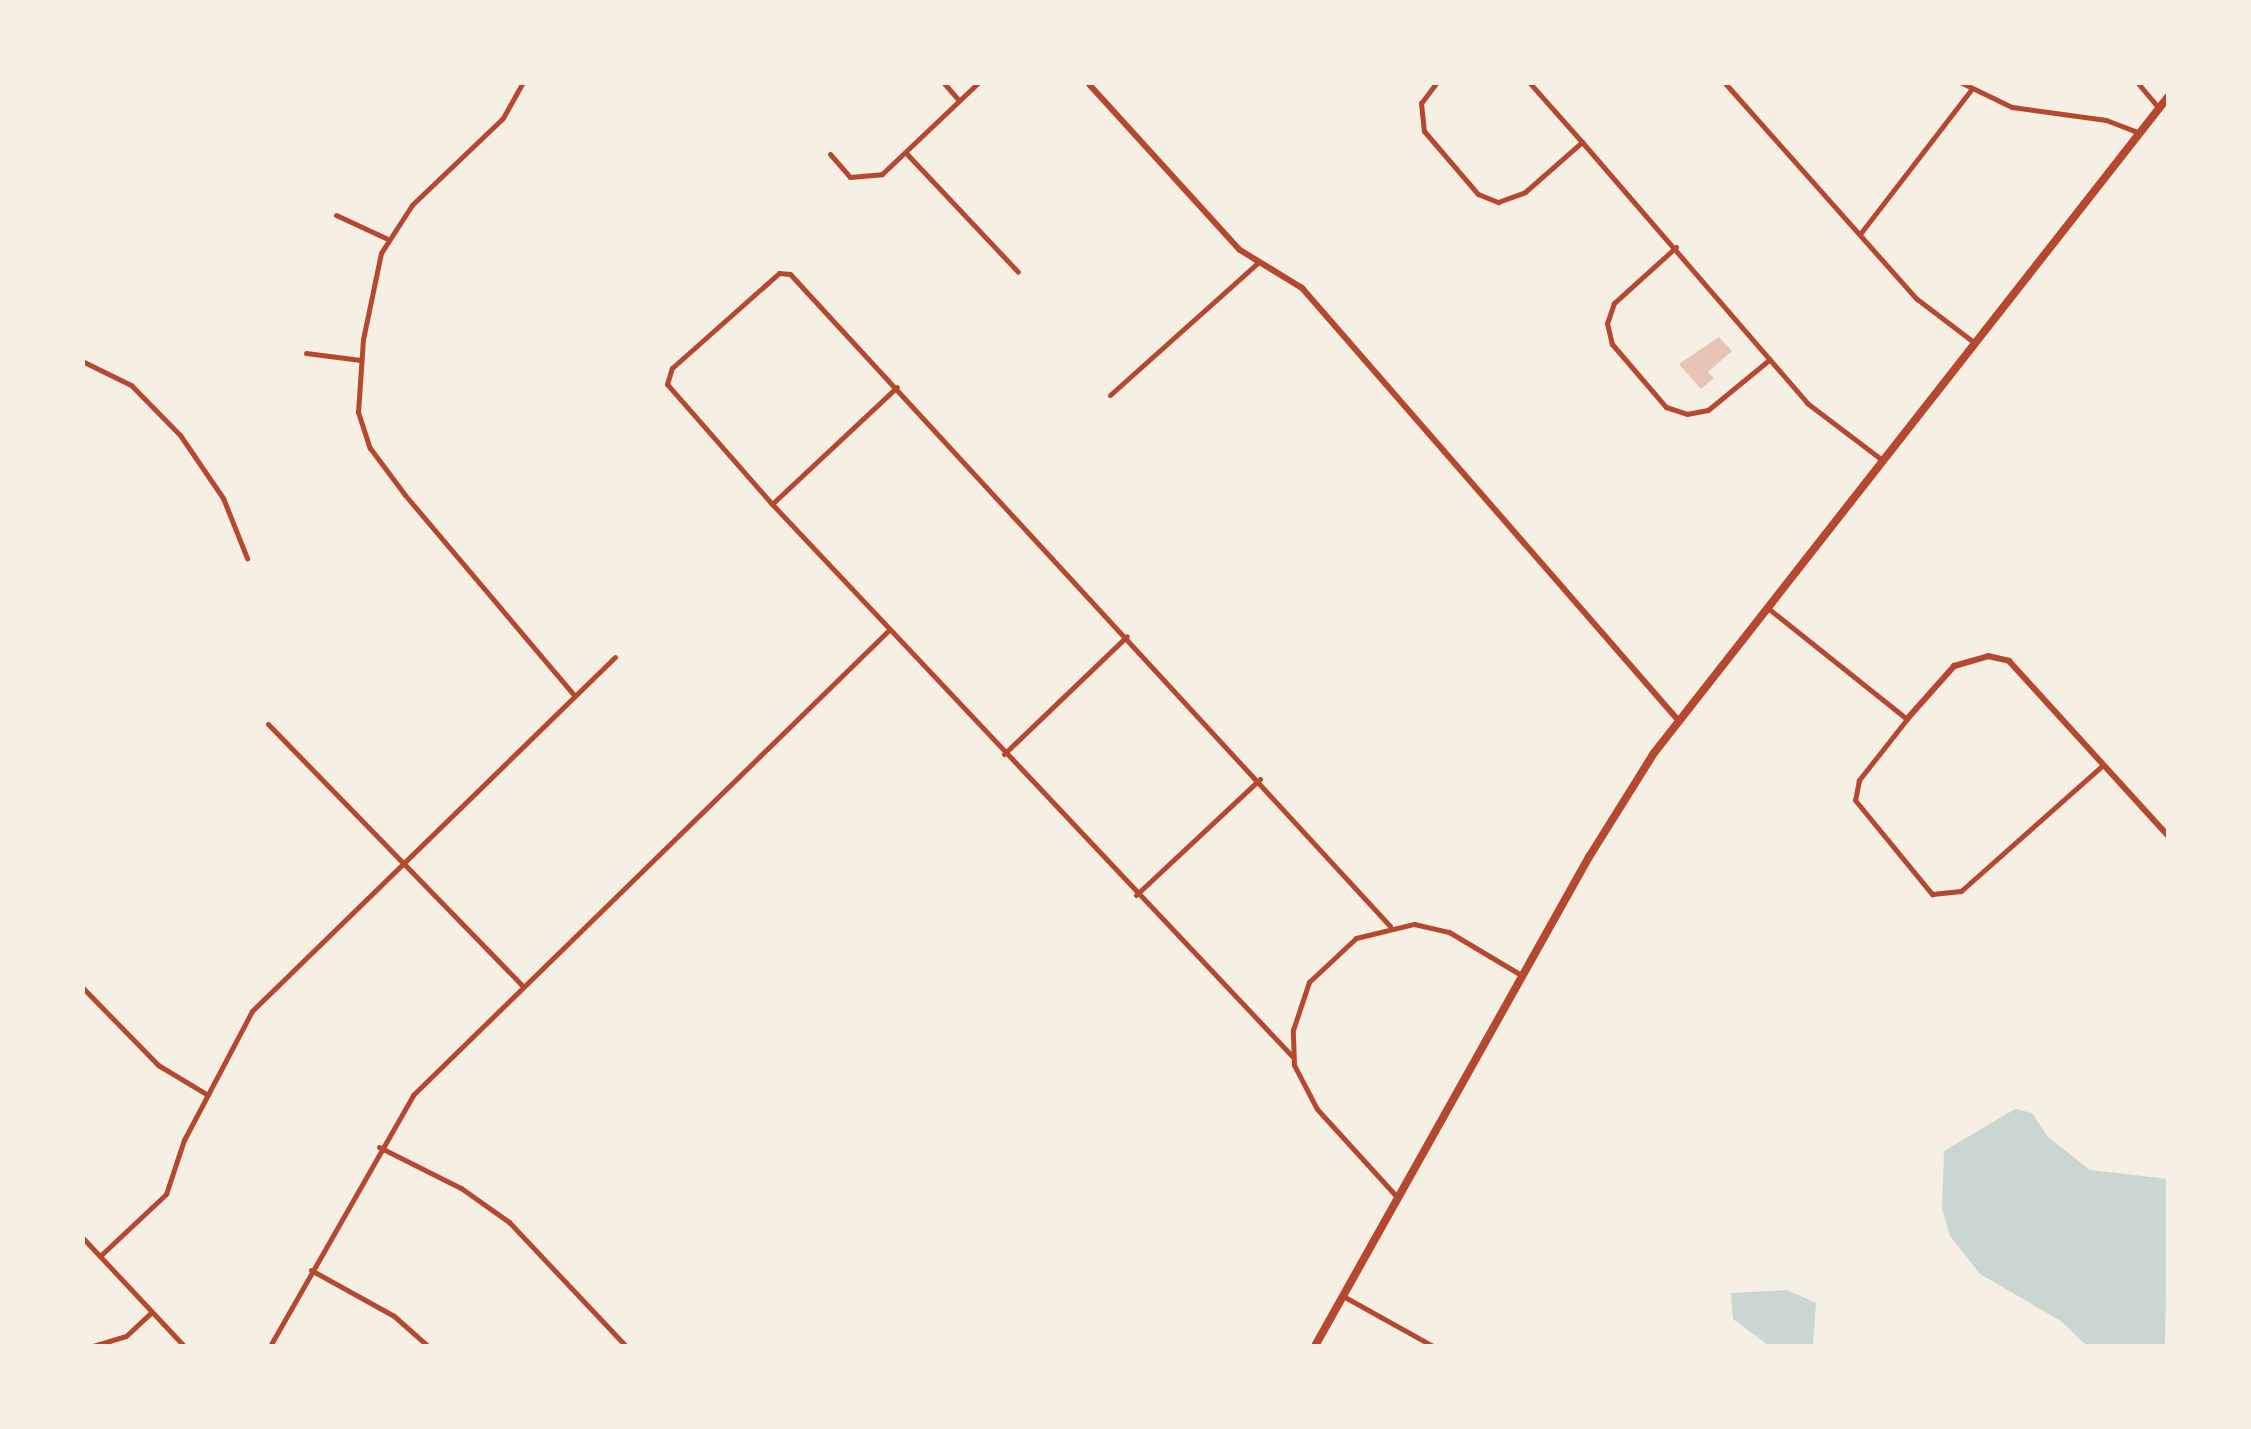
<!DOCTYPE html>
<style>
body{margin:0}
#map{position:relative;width:2251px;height:1429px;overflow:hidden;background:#f6efe4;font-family:Mulish,sans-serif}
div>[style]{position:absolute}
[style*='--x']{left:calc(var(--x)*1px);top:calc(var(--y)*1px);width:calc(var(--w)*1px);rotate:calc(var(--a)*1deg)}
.water>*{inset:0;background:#c9d6d2}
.building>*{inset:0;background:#e6c5b7}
.minor>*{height:5px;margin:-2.5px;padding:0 2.5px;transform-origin:2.5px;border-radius:2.5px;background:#b5482f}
.tertiary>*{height:6px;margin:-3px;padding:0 3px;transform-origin:3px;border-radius:3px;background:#b5482f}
.primary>*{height:8px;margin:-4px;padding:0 4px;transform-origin:4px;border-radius:4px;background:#b5482f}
span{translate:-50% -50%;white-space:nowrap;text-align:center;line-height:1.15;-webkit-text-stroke:9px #f6efe4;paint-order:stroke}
.frame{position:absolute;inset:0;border:85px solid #f6efe4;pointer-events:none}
</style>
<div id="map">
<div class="water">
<i style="clip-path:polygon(2015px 1109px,2032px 1113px,2048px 1137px,2090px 1170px,2168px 1179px,2165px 1346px,2087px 1346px,2061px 1321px,1980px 1274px,1950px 1236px,1942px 1209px,1944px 1151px)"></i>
<i style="clip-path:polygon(1787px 1290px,1816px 1303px,1813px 1346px,1769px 1346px,1733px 1319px,1731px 1293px)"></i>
</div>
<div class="building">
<i style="clip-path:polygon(1719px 337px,1732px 351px,1708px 372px,1714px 378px,1701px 389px,1679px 364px)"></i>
</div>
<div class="minor">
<i style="--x:523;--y:82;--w:41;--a:119.1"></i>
<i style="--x:503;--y:118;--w:126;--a:136.3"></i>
<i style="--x:412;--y:205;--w:57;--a:122.9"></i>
<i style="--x:381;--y:253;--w:88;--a:101.8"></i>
<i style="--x:363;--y:339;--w:73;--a:93.9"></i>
<i style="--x:358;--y:412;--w:38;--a:72"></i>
<i style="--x:370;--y:448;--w:59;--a:53.3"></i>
<i style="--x:405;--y:495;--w:262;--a:49.8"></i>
<i style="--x:943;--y:82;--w:23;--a:49"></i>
<i style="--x:1437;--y:82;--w:26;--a:127"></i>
<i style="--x:1421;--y:103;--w:28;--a:84"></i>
<i style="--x:1424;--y:131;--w:83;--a:49.4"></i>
<i style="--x:1478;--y:194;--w:22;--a:22"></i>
<i style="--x:1498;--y:202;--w:29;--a:-20"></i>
<i style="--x:1525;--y:192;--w:76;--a:-41.3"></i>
<i style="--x:1582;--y:142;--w:80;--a:-131.5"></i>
<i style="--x:1724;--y:82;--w:290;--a:48.4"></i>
<i style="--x:1917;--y:299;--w:73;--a:37.2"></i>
<i style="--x:1960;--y:82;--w:58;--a:25.7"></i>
<i style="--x:2012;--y:107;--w:95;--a:7.9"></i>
<i style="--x:2106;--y:120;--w:36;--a:21"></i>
<i style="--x:2137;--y:82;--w:34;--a:50"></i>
<i style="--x:1582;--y:142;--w:345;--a:49.2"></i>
<i style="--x:1807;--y:403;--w:94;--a:37.2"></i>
<i style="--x:906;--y:153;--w:163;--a:46.7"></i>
<i style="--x:830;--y:154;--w:30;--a:49"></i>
<i style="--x:850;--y:177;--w:32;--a:-5"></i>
<i style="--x:882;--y:174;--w:134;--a:-43.5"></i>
<i style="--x:336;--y:215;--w:57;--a:24.8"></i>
<i style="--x:1860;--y:234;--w:182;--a:-52.4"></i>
<i style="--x:1676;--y:247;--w:84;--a:137.9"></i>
<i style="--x:1614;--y:303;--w:21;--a:109"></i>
<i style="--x:1607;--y:323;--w:22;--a:77"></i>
<i style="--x:1612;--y:344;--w:83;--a:49.4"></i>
<i style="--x:1666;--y:407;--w:22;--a:18"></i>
<i style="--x:1687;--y:414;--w:21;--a:-11"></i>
<i style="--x:1708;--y:410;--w:80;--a:-39.4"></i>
<i style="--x:306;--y:353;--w:55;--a:7.3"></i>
<i style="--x:82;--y:361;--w:55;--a:26.1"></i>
<i style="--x:131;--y:385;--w:70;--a:45.6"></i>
<i style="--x:180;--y:435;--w:76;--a:55.7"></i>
<i style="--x:223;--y:498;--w:65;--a:68.2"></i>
<i style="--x:1110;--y:395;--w:200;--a:-41.8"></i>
<i style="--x:772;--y:504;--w:171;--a:-43.1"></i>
<i style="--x:1769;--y:609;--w:176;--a:38.6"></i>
<i style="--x:1907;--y:719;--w:78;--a:128.2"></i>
<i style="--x:1859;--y:780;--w:20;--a:101"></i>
<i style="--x:1855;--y:800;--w:122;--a:50.7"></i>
<i style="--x:1932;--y:894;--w:29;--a:-6"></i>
<i style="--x:1961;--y:891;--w:190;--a:-41.6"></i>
<i style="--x:268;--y:724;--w:366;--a:45.8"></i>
<i style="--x:1004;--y:754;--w:170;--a:-43.8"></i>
<i style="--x:1136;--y:895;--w:170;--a:-43.1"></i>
<i style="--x:82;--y:987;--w:109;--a:45.7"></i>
<i style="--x:158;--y:1065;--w:58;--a:31"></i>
<i style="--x:1292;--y:1056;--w:758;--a:-133.29"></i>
<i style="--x:772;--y:504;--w:159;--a:-131.2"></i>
<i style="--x:667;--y:384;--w:17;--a:-73"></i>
<i style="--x:672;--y:368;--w:143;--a:-41.6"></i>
<i style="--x:779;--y:273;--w:11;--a:5"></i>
<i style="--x:790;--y:274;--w:886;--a:47.38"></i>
<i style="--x:379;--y:1147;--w:92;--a:26.6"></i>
<i style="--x:461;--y:1188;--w:59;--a:35.3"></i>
<i style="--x:509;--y:1222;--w:170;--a:46.7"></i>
<i style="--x:1398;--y:1198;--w:120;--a:-132.3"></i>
<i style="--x:1317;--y:1109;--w:50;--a:-117.6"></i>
<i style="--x:1294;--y:1065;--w:35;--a:-92"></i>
<i style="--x:1293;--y:1030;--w:51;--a:-71.6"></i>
<i style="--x:1309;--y:982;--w:64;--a:-43.1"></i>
<i style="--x:1356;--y:938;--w:60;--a:-13.6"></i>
<i style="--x:1414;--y:924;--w:36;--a:13"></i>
<i style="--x:1449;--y:932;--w:84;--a:30.8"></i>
<i style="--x:82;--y:1237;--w:149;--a:46.9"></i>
<i style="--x:100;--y:1256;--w:91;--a:-43.2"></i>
<i style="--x:166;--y:1194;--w:57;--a:-71.6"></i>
<i style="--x:184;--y:1140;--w:146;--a:-62.2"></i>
<i style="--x:252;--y:1011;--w:507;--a:-44.28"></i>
<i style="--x:311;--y:1270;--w:95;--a:29"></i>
<i style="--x:394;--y:1316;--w:45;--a:41.4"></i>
<i style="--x:1343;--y:1296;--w:103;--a:29.1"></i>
<i style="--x:93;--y:1346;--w:34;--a:-17"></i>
<i style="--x:126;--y:1336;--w:35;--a:-43"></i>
<i style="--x:270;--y:1346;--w:289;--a:-60.3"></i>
<i style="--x:413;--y:1095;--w:665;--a:-44.33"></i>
</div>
<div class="tertiary">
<i style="--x:1087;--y:82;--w:227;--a:47.7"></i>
<i style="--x:1240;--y:250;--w:73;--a:31.5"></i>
<i style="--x:1302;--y:288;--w:573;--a:48.96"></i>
<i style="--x:1907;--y:719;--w:71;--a:-48.4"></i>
<i style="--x:1954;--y:666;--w:35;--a:-16"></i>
<i style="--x:1988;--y:656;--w:22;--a:13"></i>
<i style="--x:2009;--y:661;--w:236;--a:47.7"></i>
</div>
<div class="primary">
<i style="--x:1315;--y:1346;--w:561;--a:-60.74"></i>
<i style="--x:1589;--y:857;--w:123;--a:-58"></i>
<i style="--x:1654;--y:753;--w:833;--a:-51.92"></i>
</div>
<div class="frame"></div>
</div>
